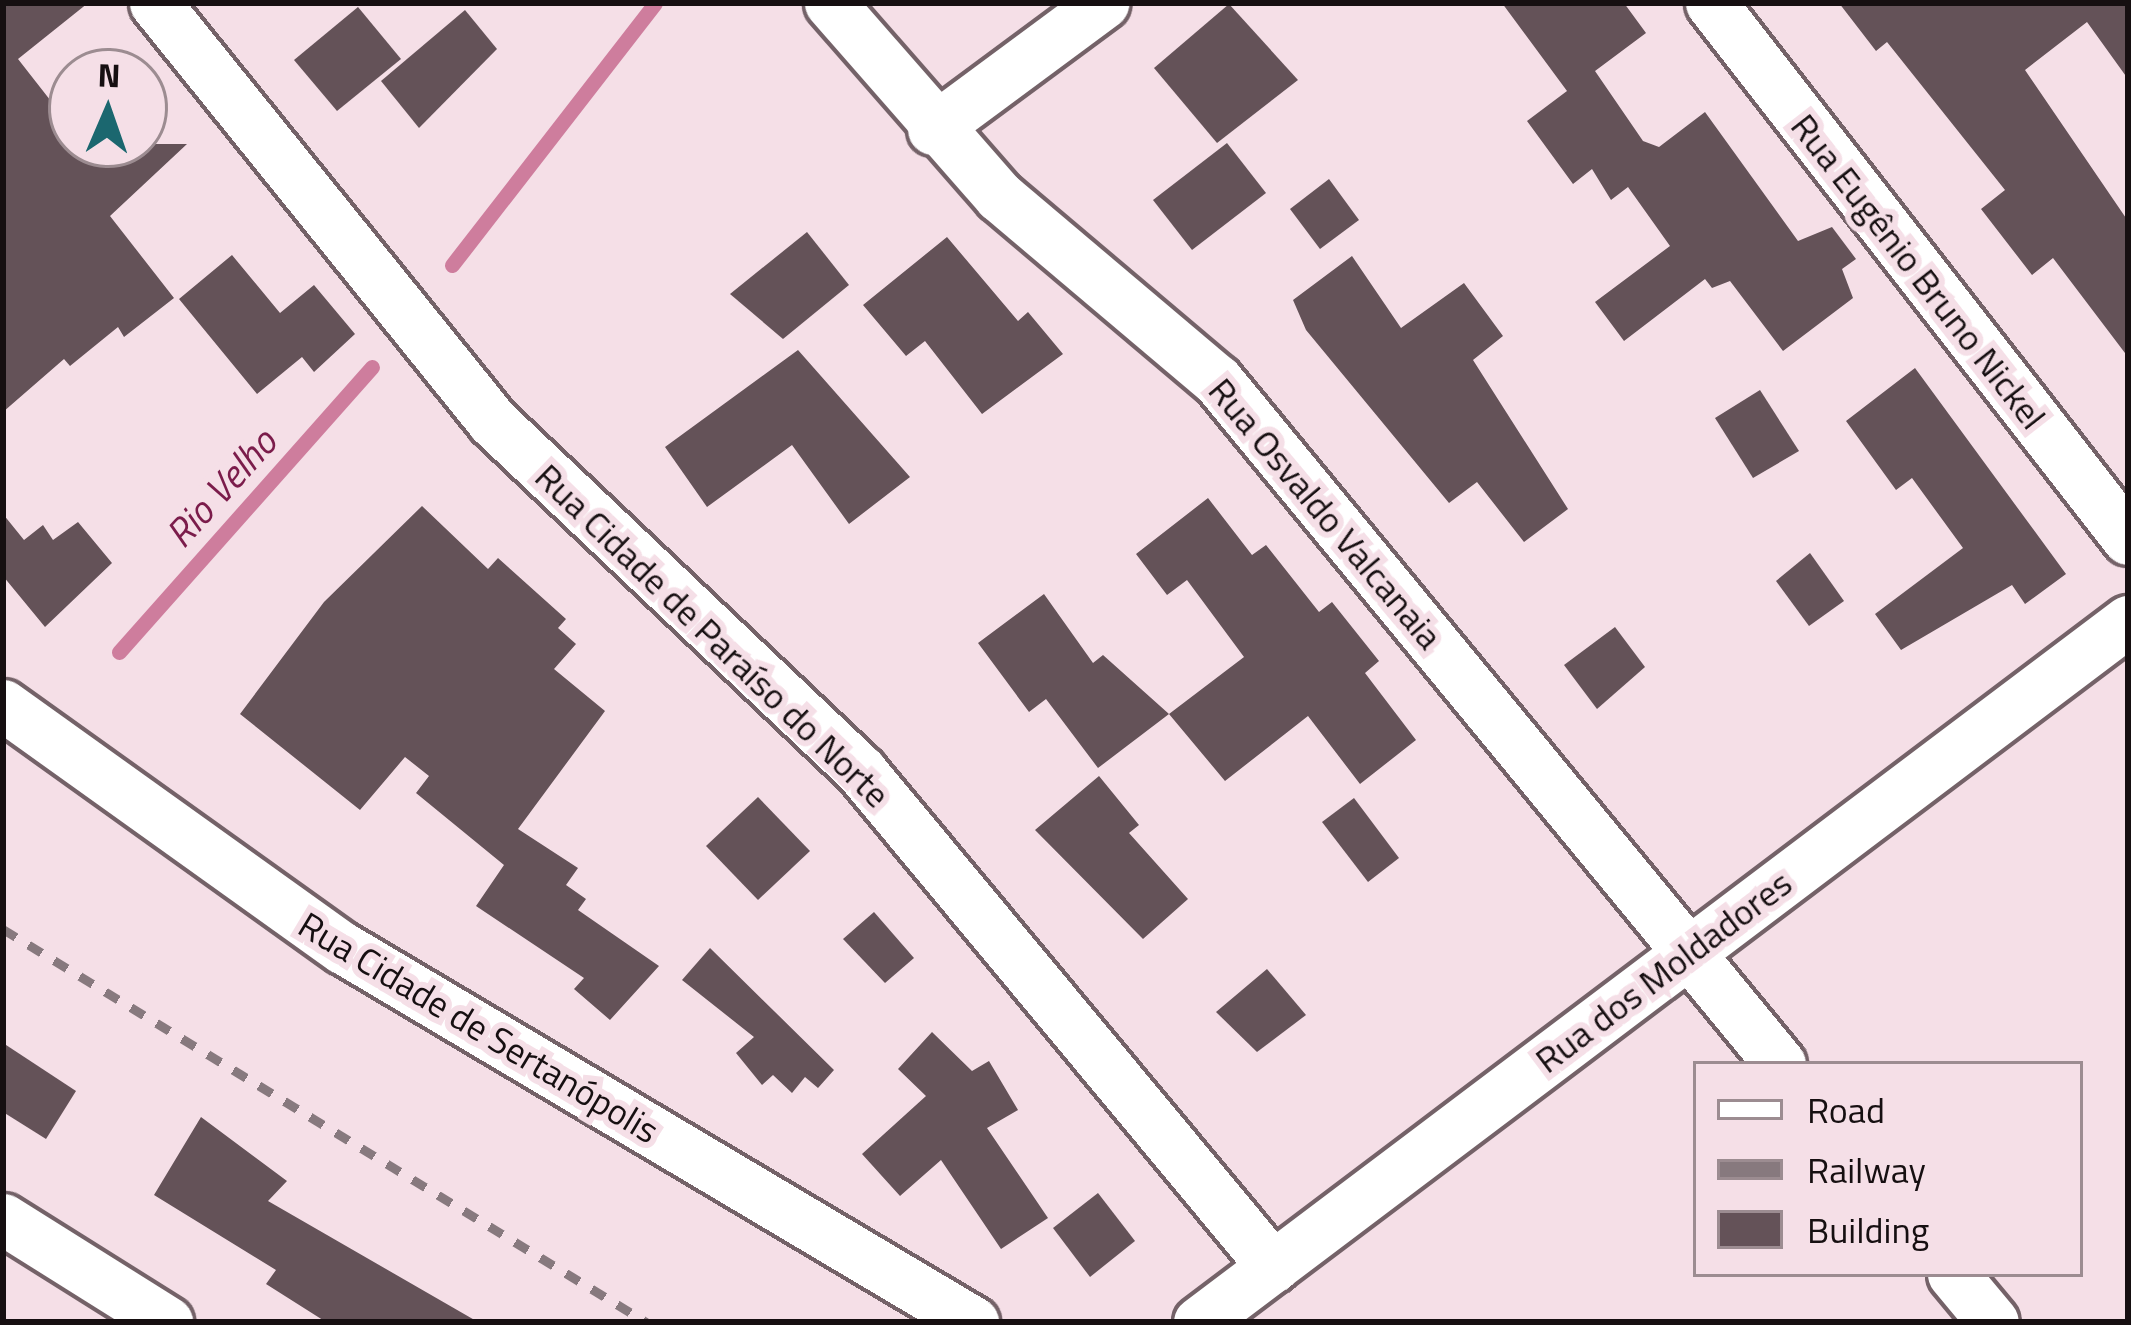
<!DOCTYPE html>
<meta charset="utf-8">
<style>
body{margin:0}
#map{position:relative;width:2131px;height:1325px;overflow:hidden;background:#f5dfe7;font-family:"Titillium Web",sans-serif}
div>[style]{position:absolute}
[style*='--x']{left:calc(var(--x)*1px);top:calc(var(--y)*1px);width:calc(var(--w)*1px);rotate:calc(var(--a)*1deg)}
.stream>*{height:15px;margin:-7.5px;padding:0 7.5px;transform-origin:7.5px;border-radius:7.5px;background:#ce7d9d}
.building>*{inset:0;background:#645258}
.roads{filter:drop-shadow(3px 0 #746268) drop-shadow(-3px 0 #746268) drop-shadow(0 3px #746268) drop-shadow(0 -3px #746268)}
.minor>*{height:51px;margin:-25.5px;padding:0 25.5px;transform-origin:25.5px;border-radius:25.5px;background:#fff}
.rail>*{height:9px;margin-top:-4.5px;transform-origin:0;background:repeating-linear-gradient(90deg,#87797e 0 15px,transparent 0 30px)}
span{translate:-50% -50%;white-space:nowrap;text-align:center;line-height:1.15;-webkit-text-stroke:12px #f5dfe7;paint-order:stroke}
.street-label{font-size:36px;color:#160f11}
.water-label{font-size:39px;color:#7b1c4b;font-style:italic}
.frame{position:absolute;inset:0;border:6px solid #160f11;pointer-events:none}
.legend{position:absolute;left:1693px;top:1061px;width:390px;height:216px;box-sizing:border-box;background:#f5dfe7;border:3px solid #9c8c91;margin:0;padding:15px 21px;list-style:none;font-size:36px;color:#160f11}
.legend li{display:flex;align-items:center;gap:24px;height:60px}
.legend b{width:60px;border:3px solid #9c8c91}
.north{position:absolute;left:48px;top:48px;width:120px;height:120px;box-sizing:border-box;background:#f5dfe7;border:3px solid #9c8c91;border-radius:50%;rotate:2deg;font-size:33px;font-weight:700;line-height:48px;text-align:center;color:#160f11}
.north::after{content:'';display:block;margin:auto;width:42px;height:54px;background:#1b676f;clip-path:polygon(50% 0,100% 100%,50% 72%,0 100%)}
</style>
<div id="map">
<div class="stream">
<i style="--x:452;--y:265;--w:331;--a:-52.2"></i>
<i style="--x:119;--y:652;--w:381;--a:-48.4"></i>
</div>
<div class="building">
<i style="clip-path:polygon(3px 3px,88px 3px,18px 59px,72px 128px,72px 144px,187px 144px,110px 216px,174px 298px,124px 337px,118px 327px,70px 366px,64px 359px,3px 412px)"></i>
<i style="clip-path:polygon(1502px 3px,1624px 3px,1646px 33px,1595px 71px,1643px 141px,1659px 147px,1705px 112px,1798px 241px,1832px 227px,1856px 259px,1842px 269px,1853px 298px,1783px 351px,1730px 281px,1712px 288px,1705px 279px,1624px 341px,1595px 302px,1670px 246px,1628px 187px,1611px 200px,1592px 169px,1573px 184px,1527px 121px,1567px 91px)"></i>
<i style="clip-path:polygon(1839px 3px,2128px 3px,2128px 79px,2087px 22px,2025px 70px,2128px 221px,2128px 357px,2053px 258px,2032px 275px,1981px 209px,2005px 190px,1887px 42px,1876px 51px)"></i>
<i style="clip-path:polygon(1229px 4px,1298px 80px,1217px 143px,1154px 68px)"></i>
<i style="clip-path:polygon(358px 7px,401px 59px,337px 111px,294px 60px)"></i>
<i style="clip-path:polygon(465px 10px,497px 49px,419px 128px,381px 81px)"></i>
<i style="clip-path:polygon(1227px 143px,1266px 193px,1192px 250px,1153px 200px)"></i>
<i style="clip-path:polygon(1329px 179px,1359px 220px,1320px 249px,1290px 209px)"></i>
<i style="clip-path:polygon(807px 232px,849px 285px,783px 339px,730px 294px)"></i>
<i style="clip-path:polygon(947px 237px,1018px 321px,1028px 312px,1063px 354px,982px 414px,925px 341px,906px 356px,863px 305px)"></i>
<i style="clip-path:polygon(232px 255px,280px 313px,314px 285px,355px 334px,314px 372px,302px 357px,257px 394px,179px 299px)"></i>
<i style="clip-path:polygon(1352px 256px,1401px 328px,1464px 283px,1503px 336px,1473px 360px,1568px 509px,1524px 542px,1477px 482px,1449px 503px,1306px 330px,1293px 300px)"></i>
<i style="clip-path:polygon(798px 350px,910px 477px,849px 524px,792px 445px,707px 507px,665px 447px)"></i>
<i style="clip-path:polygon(1915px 368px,2066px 574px,2025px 604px,2012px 585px,1901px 650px,1875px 614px,1963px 548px,1912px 478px,1896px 490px,1846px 421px)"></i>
<i style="clip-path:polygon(1760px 390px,1799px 451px,1753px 478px,1715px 418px)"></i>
<i style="clip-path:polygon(1208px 498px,1252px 555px,1266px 545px,1319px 612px,1332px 602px,1379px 661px,1365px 673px,1416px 740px,1360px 784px,1308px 716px,1225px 781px,1169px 714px,1244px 657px,1187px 580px,1167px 595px,1136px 554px)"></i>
<i style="clip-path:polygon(422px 506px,488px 569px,498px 558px,566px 619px,558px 628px,576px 644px,554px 669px,605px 711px,518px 829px,578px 868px,566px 885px,586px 899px,578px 910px,659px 966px,610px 1020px,574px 989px,584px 978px,476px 906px,504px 865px,416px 793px,429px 776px,405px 757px,360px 810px,240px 714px,324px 602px)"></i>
<i style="clip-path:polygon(3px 514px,24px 540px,43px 525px,53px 540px,78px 522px,112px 563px,45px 627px,3px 576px)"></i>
<i style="clip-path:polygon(1810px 553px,1844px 601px,1809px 626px,1776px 581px)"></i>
<i style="clip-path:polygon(1044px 594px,1093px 663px,1103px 655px,1169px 714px,1098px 768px,1046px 699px,1029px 712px,978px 643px)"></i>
<i style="clip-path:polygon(1615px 627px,1645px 667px,1597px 709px,1564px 665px)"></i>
<i style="clip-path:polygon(1099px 776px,1139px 825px,1129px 833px,1188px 899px,1143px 939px,1035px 830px)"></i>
<i style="clip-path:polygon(758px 797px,810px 851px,758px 900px,706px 846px)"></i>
<i style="clip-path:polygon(1354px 798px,1399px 858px,1368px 882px,1322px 822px)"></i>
<i style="clip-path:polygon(874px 912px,914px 958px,885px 983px,843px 939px)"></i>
<i style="clip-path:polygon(710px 948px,834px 1070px,818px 1088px,805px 1077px,792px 1093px,773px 1075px,762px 1085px,736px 1053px,754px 1037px,682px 980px)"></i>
<i style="clip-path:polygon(1267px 969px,1306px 1015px,1257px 1052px,1216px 1012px)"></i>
<i style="clip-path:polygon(932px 1032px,972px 1071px,989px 1061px,1018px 1110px,987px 1128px,1048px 1218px,1001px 1249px,941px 1160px,900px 1196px,862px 1154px,926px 1096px,898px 1069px)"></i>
<i style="clip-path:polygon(3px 1043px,76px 1091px,46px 1139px,3px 1112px)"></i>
<i style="clip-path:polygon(201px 1117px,287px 1181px,268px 1201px,478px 1322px,326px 1322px,266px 1284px,276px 1270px,154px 1195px)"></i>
<i style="clip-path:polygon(1098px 1193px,1135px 1241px,1090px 1277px,1053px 1228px)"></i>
</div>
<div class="roads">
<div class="minor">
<i style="--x:155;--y:3;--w:538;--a:51.11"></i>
<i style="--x:493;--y:422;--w:506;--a:43.48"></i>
<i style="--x:860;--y:770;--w:646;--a:50.27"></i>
<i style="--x:830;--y:3;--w:257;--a:48.8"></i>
<i style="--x:999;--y:196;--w:285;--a:40.2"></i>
<i style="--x:1217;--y:380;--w:886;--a:50.54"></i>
<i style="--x:1711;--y:3;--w:679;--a:52.12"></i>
<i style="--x:933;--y:129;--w:212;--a:-36.5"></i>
<i style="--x:3;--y:705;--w:418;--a:35.6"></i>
<i style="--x:343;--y:948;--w:733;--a:30.7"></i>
<i style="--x:3;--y:1219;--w:194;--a:32.1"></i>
<i style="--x:1953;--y:1274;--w:62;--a:50.2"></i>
<i style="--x:1199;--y:1322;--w:1164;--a:-37.04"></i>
</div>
</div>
<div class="rail">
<i style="--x:3;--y:929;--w:754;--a:31.43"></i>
</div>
<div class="street-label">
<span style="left:1919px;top:271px;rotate:52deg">Rua Eugênio Bruno Nickel</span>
<span style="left:1326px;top:513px;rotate:50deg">Rua Osvaldo Valcanaia</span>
<span style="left:713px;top:635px;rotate:44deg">Rua Cidade de Paraíso do Norte</span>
<span style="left:1663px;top:971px;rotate:-37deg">Rua dos Moldadores</span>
<span style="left:479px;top:1027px;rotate:31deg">Rua Cidade de Sertanópolis</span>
</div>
<div class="water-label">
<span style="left:221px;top:488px;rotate:-48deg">Rio Velho</span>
</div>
<div class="frame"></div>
<ul class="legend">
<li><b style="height:15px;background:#fff"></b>Road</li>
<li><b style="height:15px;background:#87797e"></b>Railway</li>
<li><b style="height:33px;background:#645258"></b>Building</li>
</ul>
<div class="north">N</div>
</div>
